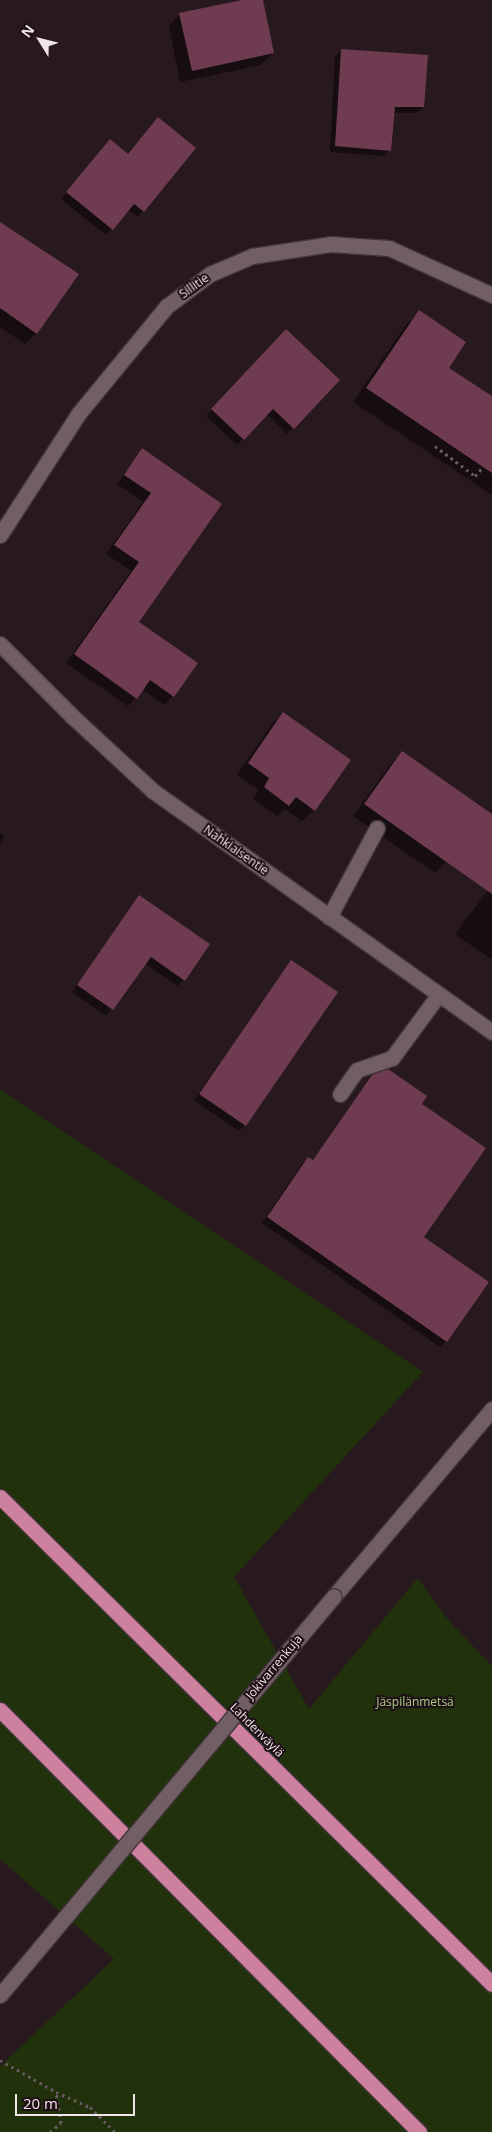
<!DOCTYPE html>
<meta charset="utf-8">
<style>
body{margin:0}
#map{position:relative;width:492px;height:2132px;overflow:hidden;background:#28191f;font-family:"Open Sans",sans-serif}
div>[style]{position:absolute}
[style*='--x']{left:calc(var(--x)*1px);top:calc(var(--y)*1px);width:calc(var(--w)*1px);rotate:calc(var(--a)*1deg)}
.green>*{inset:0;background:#21310c}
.shadow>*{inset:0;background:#0007}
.building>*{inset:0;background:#6f3b50}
.path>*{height:3px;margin-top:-1.5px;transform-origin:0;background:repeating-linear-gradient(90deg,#6a5c62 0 2.5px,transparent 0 6.5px)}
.roads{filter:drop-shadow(1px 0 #41363a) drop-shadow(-1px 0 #41363a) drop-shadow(0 1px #41363a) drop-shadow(0 -1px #41363a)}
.service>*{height:15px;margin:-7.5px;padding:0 7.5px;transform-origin:7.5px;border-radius:7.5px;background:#715f65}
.minor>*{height:15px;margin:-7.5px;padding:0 7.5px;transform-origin:7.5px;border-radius:7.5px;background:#715f65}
.tertiary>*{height:15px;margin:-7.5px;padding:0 7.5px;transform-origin:7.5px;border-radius:7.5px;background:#715f65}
.motorway>*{height:15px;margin:-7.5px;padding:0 7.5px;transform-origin:7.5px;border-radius:7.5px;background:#ce809f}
.bridges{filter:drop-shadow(1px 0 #41363a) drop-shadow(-1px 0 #41363a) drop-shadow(0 1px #41363a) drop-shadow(0 -1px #41363a)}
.tertiary-bridge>*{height:15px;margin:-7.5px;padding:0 7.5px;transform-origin:7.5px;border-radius:7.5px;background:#715f65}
span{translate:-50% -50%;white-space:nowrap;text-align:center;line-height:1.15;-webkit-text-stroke:4px #1e1016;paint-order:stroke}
.street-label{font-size:12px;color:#f0e5e9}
.park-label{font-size:12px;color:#aace83}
.north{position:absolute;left:15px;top:15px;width:50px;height:50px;-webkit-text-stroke:4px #1e1016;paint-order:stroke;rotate:306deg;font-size:14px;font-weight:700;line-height:20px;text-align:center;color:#f0e5e9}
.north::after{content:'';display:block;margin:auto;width:18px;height:22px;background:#f0e5e9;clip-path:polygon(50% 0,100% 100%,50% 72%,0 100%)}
.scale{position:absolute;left:15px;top:2094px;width:120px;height:22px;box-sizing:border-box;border:2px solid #f0e5e9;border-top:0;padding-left:6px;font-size:15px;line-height:18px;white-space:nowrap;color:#f0e5e9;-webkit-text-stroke:4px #1e1016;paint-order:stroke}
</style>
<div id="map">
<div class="green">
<i style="clip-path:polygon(0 1089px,423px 1372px,234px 1577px,309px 1709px,418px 1578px,449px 1621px,492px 1666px,492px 2132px,0 2132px,0 2066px,114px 1959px,0 1859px)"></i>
</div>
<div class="shadow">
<i style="clip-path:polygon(248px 0,262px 0,273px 53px,261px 65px,180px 82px,169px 26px,180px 14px)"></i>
<i style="clip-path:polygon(341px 50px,423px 107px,417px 113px,393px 113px,390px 150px,384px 156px,330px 152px,335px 57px)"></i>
<i style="clip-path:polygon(110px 140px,128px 155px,143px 211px,137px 217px,128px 209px,106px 235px,61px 199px)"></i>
<i style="clip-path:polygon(0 223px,37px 333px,25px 344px,0 327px)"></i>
<i style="clip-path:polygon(419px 312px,447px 368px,492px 398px,492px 495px,353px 402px,406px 325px)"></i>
<i style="clip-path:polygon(286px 331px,339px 380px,287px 434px,267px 414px,237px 445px,206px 416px)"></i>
<i style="clip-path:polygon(142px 450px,220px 504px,138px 623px,173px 696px,164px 705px,142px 689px,128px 706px,66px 663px,131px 571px,106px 554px,143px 502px,117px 484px)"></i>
<i style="clip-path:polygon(283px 714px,314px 810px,302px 821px,285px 809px,277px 816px,253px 799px,259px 790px,237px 775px,271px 725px)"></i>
<i style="clip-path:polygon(402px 753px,446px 862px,435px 873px,353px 816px,390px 765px)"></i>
<i style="clip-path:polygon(0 833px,5px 837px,0 843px)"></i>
<i style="clip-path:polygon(492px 885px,492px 960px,455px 934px)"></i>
<i style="clip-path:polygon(139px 897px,184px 980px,177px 986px,145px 963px,106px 1016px,72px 992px)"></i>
<i style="clip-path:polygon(291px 961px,245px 1125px,239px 1131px,194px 1100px)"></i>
<i style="clip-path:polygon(373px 1076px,420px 1104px,423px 1238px,446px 1341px,440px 1347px,262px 1223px,302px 1164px,308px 1158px,312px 1161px)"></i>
</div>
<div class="building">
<i style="clip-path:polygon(242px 0,263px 0,274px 53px,192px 71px,179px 13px)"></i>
<i style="clip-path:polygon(341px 49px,428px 55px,424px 107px,395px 107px,391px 151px,335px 146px)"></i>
<i style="clip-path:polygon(158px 117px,196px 148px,144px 212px,134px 204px,113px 230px,66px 192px,110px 139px,128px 154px)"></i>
<i style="clip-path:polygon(0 222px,79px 274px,37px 334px,0 308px)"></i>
<i style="clip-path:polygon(419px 310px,466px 342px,449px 368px,492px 396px,492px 473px,366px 388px)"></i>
<i style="clip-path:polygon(286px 329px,340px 380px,294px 429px,273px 409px,244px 440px,211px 409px)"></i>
<i style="clip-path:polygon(142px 448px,222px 504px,139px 622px,198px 663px,174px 697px,150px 680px,137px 699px,74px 654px,139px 562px,114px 545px,151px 493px,124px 475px)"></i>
<i style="clip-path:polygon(283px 712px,351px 760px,315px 811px,296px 797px,289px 806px,264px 787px,269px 778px,248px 763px)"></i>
<i style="clip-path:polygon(402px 751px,492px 814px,492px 894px,364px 804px)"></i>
<i style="clip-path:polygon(139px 895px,210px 944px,185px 981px,151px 957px,113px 1010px,77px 985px)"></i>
<i style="clip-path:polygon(291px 960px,338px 992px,246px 1126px,199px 1094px)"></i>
<i style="clip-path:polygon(388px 1069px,427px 1096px,422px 1104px,486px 1148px,424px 1237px,489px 1282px,447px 1342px,267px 1217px,308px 1157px,313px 1160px,372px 1075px)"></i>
</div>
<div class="path">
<i style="--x:435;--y:446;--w:50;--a:36.9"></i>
<i style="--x:475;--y:476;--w:12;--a:-48"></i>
<i style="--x:0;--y:2060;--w:64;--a:29.7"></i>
<i style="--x:56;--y:2092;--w:37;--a:24"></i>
<i style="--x:90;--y:2107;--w:35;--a:45"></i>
<i style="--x:50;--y:2132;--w:14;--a:-39"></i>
<i style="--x:61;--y:2123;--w:30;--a:-99"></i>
</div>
<div class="roads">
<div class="service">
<i style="--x:329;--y:917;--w:101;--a:-61.7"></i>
<i style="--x:340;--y:1094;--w:29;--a:-55"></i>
<i style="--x:357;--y:1070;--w:37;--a:-19"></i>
<i style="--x:392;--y:1058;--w:79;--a:-53.7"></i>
</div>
<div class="minor">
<i style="--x:0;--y:535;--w:145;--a:-57.1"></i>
<i style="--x:79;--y:413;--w:139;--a:-50.6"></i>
<i style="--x:167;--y:306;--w:54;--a:-36.7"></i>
<i style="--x:210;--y:274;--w:46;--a:-23.2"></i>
<i style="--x:252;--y:256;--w:79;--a:-8.7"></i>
<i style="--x:330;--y:244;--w:59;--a:3.9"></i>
<i style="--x:389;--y:248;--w:113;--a:24.5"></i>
<i style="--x:0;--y:644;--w:102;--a:45"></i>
<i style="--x:72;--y:716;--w:110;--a:42.8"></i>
<i style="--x:153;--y:791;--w:416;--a:35.4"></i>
</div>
<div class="tertiary">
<i style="--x:334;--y:1596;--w:245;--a:-49.8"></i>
</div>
<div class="motorway">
<i style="--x:0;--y:1497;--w:692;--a:44.71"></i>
<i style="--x:0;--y:1710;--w:595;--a:45.2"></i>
</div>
</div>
<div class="bridges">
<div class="tertiary-bridge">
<i style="--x:0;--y:1995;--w:520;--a:-50.07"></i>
</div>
</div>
<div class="street-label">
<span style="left:194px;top:286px;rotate:-36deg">Sillitie</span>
<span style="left:236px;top:850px;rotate:35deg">Nahkiaisentie</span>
<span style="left:274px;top:1667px;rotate:-50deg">Jokivarrenkuja</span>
<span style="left:257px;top:1730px;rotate:45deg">Lahdenväylä</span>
</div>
<div class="park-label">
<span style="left:415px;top:1702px">Jäspilänmetsä</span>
</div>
<div class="north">N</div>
<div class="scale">20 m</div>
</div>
